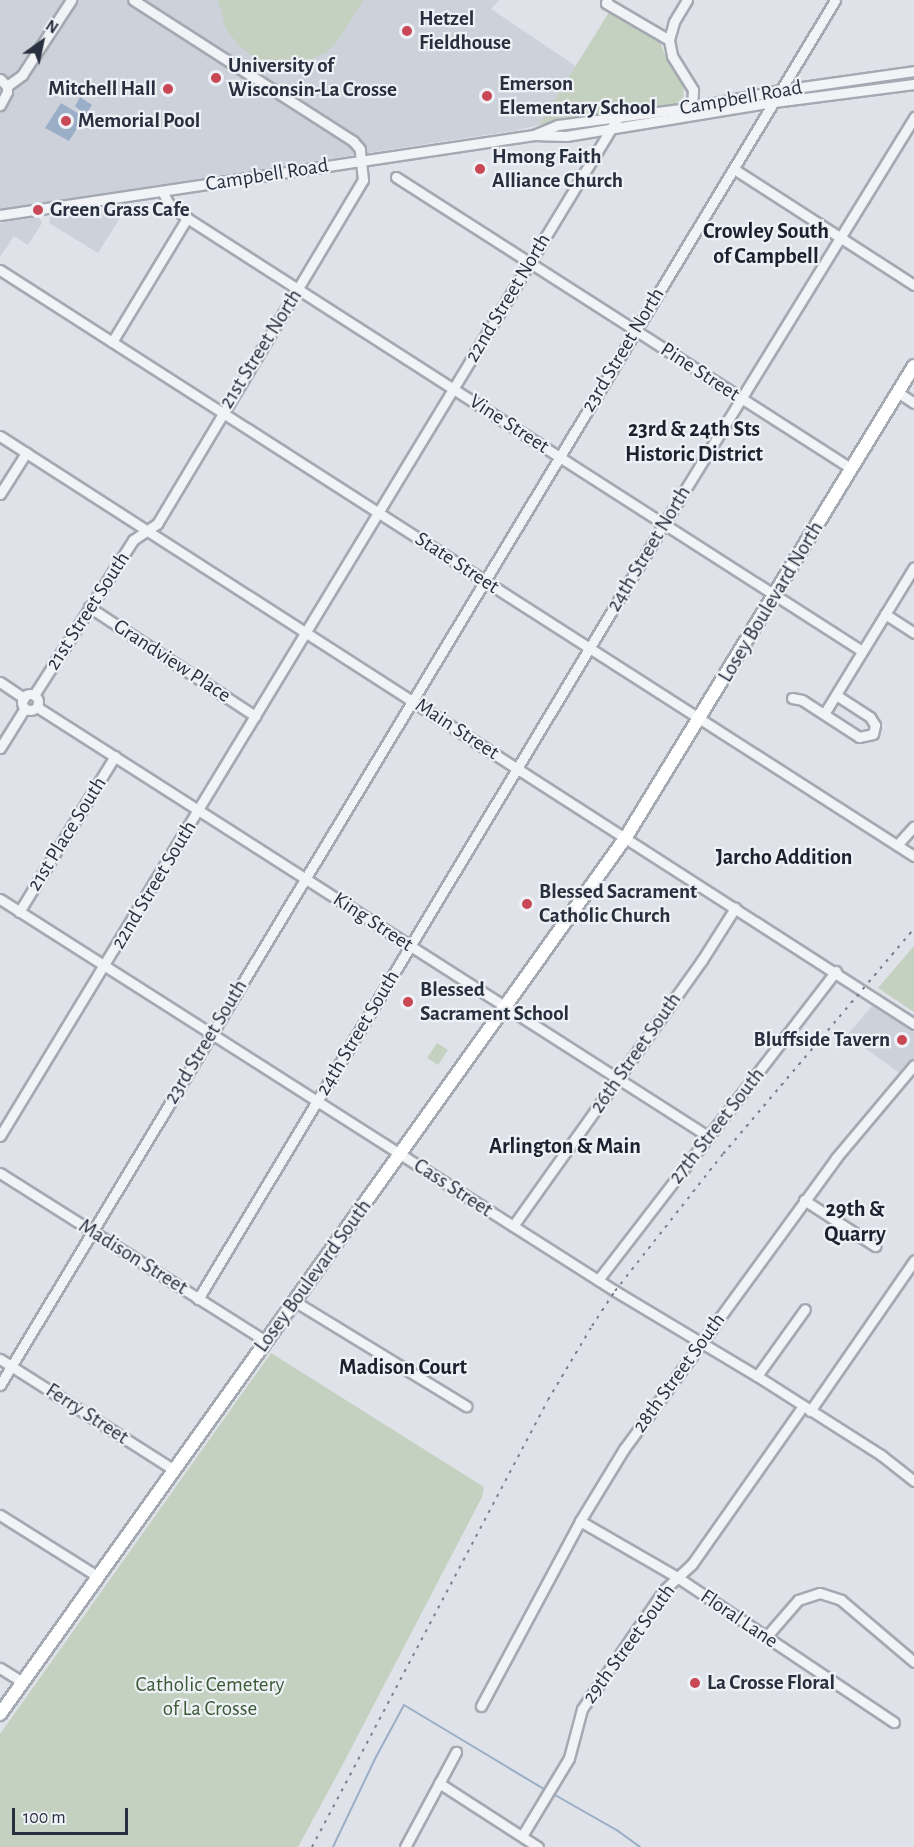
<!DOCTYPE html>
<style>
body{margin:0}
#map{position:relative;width:914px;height:1847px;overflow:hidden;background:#dfe2e8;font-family:"Alegreya Sans",sans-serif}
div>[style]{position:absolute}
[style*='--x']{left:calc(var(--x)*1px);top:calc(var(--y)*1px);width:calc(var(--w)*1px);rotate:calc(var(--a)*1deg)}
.built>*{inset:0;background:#cdd1da}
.green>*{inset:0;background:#c4d1c0}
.water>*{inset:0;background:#9baec7}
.stream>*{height:2px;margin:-1px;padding:0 1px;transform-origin:1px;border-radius:1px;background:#9baec7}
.roads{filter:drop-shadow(2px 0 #a4a9b2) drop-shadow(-2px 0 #a4a9b2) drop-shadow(0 2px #a4a9b2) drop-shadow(0 -2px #a4a9b2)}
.minor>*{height:9px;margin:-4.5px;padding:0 4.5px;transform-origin:4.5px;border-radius:4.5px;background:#f2f3f6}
.minor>.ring{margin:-4.5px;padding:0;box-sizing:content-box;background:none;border:9px solid #f2f3f6;border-radius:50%}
.major>*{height:12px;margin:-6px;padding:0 6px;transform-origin:6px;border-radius:6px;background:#fff}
.rail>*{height:2px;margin-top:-1px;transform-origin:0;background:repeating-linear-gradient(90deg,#798191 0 3px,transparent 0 9px)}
.dots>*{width:16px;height:16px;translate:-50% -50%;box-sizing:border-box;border:3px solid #eef1f5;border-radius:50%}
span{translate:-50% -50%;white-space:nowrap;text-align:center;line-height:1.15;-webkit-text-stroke:4.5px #eef1f5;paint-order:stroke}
.poi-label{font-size:21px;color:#282f3e;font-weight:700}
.left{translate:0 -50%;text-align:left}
.right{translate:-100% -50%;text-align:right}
.street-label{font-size:21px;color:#282f3e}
.park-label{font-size:21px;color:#3b5a36}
.neighbourhood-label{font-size:22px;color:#1b212f;font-weight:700}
.north{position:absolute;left:12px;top:12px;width:60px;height:60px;-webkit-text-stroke:4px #eef1f5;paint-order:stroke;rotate:33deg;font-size:16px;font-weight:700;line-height:24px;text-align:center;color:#282f3e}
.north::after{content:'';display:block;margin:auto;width:21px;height:27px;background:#282f3e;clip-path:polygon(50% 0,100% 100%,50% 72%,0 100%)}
.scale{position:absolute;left:12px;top:1808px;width:116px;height:27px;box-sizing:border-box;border:3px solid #282f3e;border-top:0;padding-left:8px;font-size:18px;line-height:21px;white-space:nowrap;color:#282f3e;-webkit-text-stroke:4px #eef1f5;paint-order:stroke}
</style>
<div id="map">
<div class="built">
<i style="clip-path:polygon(0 0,499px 0,491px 9px,576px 66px,539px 125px,519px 130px,0 209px)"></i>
<i style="clip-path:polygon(129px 204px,98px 253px,49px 223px,51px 216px)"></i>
<i style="clip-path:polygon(39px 217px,42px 223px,28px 245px,14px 236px,0 257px,0 223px)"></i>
<i style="clip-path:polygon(873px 1005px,914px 1032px,914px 1059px,901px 1074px,847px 1035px)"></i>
</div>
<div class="green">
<i style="clip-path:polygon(218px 0,364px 0,336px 43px,327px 52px,304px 62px,282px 66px,262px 63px,239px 46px,226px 29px)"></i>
<i style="clip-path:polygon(611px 9px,659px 39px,668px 63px,684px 86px,683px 99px,675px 104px,539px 125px)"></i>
<i style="clip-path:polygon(914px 946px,914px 1012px,878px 988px)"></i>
<i style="clip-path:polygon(437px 1043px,448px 1050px,438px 1065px,427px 1058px)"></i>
<i style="clip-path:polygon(271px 1353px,484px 1487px,482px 1497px,343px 1764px,298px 1847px,0 1847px,0 1734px)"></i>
</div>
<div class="water">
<i style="clip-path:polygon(80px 97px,92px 105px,69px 141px,45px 128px,61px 103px,79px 114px,81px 111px,75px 106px)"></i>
</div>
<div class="stream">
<i style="--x:555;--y:1795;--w:73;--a:29.7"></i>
<i style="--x:618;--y:1831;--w:27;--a:36"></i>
<i style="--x:333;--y:1847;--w:100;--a:-64.5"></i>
<i style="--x:376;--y:1757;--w:59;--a:-61.7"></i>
<i style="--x:404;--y:1705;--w:163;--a:31"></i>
</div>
<div class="roads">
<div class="minor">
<i style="--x:607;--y:0;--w:3;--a:108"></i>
<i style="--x:606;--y:3;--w:73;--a:30.4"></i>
<i style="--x:687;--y:0;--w:26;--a:121"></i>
<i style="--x:674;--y:22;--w:19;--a:106"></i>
<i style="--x:669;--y:40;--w:16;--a:79"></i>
<i style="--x:672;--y:56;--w:40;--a:58"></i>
<i style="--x:693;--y:90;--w:21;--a:93"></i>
<i style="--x:0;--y:79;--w:10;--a:45"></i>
<i style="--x:7;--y:86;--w:6;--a:90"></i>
<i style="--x:7;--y:92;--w:15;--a:118"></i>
<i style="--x:7;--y:86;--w:19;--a:-36"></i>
<i style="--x:22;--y:75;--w:90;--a:-56.8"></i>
<i style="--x:534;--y:135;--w:32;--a:2"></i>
<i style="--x:566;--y:136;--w:211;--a:-9.3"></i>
<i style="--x:774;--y:102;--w:141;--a:-7.3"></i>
<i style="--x:734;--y:169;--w:214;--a:32.8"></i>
<i style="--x:396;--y:177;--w:541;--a:32.63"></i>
<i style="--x:162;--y:191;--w:15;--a:62"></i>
<i style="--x:169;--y:204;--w:23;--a:38"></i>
<i style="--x:187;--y:218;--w:802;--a:32.68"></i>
<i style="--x:0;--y:215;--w:540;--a:-8.52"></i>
<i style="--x:534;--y:135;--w:26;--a:-23"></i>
<i style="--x:558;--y:125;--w:137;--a:-7.5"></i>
<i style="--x:694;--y:107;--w:89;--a:-11.1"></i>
<i style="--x:781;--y:90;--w:134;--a:-8.1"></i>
<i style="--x:0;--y:270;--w:1086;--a:32.67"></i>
<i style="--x:112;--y:342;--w:145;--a:-58.8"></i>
<i style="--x:899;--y:393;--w:18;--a:34"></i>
<i style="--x:0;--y:436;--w:1087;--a:32.75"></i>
<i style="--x:0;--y:494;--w:49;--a:-57.6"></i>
<i style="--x:89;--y:607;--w:199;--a:33.3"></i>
<i style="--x:885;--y:614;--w:35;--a:33"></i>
<i style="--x:0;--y:682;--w:29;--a:34"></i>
<i class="ring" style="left:22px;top:694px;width:7px;height:7px"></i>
<i style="--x:34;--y:695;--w:184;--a:-57.4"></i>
<i style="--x:133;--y:540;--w:29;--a:-34"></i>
<i style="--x:157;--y:524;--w:401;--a:-59.1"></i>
<i style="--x:363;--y:180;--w:31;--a:-96"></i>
<i style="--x:360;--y:149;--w:11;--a:-131"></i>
<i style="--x:353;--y:141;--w:261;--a:-147.3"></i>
<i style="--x:792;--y:698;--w:10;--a:11"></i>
<i style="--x:802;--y:700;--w:68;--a:33"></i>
<i style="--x:859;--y:737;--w:14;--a:-12"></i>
<i style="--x:873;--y:734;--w:9;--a:-77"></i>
<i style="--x:875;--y:725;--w:9;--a:-122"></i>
<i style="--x:870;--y:717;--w:40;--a:-147.1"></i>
<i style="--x:37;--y:707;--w:798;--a:32.61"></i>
<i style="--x:824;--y:714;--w:172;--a:-58.5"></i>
<i style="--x:0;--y:748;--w:47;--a:-58"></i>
<i style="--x:897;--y:845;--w:25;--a:-48"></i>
<i style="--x:0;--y:899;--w:729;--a:32.51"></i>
<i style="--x:615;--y:1291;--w:165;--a:30.9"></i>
<i style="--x:757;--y:1376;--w:147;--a:32.5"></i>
<i style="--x:881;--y:1455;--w:42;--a:38.2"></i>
<i style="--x:19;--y:912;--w:183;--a:-58.4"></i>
<i style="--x:0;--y:1136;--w:1192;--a:-58.76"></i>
<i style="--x:0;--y:1173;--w:315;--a:32.3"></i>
<i style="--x:804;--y:1200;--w:85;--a:32.9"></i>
<i style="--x:513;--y:1226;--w:326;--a:-54.6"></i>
<i style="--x:702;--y:960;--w:62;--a:-57.6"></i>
<i style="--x:598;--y:1280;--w:390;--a:-52.4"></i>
<i style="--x:198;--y:1299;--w:904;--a:-58.98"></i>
<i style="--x:664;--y:524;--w:478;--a:-58.4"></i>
<i style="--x:294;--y:1301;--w:202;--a:31.4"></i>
<i style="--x:0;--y:1359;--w:206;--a:32.5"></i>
<i style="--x:757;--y:1376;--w:82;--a:-54.4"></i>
<i style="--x:0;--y:1385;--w:1617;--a:-58.91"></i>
<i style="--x:810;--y:1411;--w:183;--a:-55.3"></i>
<i style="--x:0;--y:1515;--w:115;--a:32.2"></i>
<i style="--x:580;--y:1521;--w:112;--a:30"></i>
<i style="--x:677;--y:1577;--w:261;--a:33.8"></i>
<i style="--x:766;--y:1637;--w:49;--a:-49.1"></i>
<i style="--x:798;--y:1600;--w:23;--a:-18"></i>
<i style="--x:820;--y:1593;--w:22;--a:18"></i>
<i style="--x:841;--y:1600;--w:96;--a:40.3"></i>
<i style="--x:0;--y:1668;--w:26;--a:32"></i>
<i style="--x:481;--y:1706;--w:210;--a:-61.8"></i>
<i style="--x:580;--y:1521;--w:84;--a:-58.6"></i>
<i style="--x:624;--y:1449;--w:360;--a:-53.9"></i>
<i style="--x:836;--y:1158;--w:121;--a:-50"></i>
<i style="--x:439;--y:1783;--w:118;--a:32.9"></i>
<i style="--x:522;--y:1836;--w:91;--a:-58.9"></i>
<i style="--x:569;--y:1758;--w:51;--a:-75.1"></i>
<i style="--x:582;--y:1709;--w:145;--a:-55.4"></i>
<i style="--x:664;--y:1590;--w:38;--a:-43"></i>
<i style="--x:692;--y:1564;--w:193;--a:-54.9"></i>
<i style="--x:405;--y:1847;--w:108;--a:-61.8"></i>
</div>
<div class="major">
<i style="--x:0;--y:1714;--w:1077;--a:-54.48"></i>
<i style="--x:626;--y:837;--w:552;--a:-58.56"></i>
</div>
</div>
<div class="rail">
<i style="--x:312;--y:1847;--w:505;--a:-62.17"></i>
<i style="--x:548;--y:1400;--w:86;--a:-59.3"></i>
<i style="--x:592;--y:1326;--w:42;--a:-56.7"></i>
<i style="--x:615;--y:1291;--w:174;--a:-51.8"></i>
<i style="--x:723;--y:1154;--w:295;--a:-49.7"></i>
</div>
<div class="dots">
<i style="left:407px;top:31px;background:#c94855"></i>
<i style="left:216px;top:78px;background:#c94855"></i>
<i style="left:168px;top:89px;background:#c94855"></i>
<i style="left:487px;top:96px;background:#c94855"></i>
<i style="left:66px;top:121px;background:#c94855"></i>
<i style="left:480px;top:169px;background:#c94855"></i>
<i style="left:38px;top:210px;background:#c94855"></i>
<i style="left:527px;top:904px;background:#c94855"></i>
<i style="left:408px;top:1002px;background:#c94855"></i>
<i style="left:902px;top:1040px;background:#c94855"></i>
<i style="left:695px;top:1683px;background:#c94855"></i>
</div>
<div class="poi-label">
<span class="left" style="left:419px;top:31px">Hetzel<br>Fieldhouse</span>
<span class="left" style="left:228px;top:78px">University of<br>Wisconsin-La Crosse</span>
<span class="left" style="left:499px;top:96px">Emerson<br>Elementary School</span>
<span class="right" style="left:156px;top:89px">Mitchell Hall</span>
<span class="left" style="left:78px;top:121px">Memorial Pool</span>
<span class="left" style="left:492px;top:169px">Hmong Faith<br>Alliance Church</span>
<span class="left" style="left:50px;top:210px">Green Grass Cafe</span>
<span class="left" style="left:539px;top:904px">Blessed Sacrament<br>Catholic Church</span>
<span class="left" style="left:420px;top:1002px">Blessed<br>Sacrament School</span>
<span class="right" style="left:890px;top:1040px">Bluffside Tavern</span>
<span class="left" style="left:707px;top:1683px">La Crosse Floral</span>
</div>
<div class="street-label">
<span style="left:741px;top:98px;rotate:-10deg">Campbell Road</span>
<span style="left:267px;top:175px;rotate:-9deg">Campbell Road</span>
<span style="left:508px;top:298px;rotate:-59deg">22nd Street North</span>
<span style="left:261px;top:349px;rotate:-58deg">21st Street North</span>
<span style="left:623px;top:350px;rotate:-59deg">23rd Street North</span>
<span style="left:700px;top:372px;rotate:33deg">Pine Street</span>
<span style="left:509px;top:424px;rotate:33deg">Vine Street</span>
<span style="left:649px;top:549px;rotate:-59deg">24th Street North</span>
<span style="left:457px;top:563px;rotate:33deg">State Street</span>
<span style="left:771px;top:602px;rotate:-59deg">Losey Boulevard North</span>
<span style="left:88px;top:611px;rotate:-57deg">21st Street South</span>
<span style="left:172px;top:661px;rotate:33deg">Grandview Place</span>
<span style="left:457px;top:729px;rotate:33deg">Main Street</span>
<span style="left:67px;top:834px;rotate:-58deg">21st Place South</span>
<span style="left:154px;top:885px;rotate:-59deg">22nd Street South</span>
<span style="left:373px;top:922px;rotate:33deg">King Street</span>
<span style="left:358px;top:1033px;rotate:-59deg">24th Street South</span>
<span style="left:206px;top:1042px;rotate:-59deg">23rd Street South</span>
<span style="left:636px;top:1053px;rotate:-55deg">26th Street South</span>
<span style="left:717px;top:1126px;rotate:-52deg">27th Street South</span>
<span style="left:453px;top:1188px;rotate:33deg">Cass Street</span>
<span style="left:133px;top:1257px;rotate:32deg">Madison Street</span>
<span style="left:313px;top:1276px;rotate:-54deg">Losey Boulevard South</span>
<span style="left:679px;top:1373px;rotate:-54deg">28th Street South</span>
<span style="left:87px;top:1414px;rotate:33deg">Ferry Street</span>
<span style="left:739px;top:1619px;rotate:34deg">Floral Lane</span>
<span style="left:629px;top:1644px;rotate:-54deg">29th Street South</span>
</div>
<div class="park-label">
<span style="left:210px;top:1697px">Catholic Cemetery<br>of La Crosse</span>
</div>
<div class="neighbourhood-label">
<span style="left:766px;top:244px">Crowley South<br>of Campbell</span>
<span style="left:694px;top:442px">23rd &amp; 24th Sts<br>Historic District</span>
<span style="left:784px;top:858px">Jarcho Addition</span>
<span style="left:565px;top:1147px">Arlington &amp; Main</span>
<span style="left:855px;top:1222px">29th &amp;<br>Quarry</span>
<span style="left:403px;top:1368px">Madison Court</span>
</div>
<div class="north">N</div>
<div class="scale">100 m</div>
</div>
